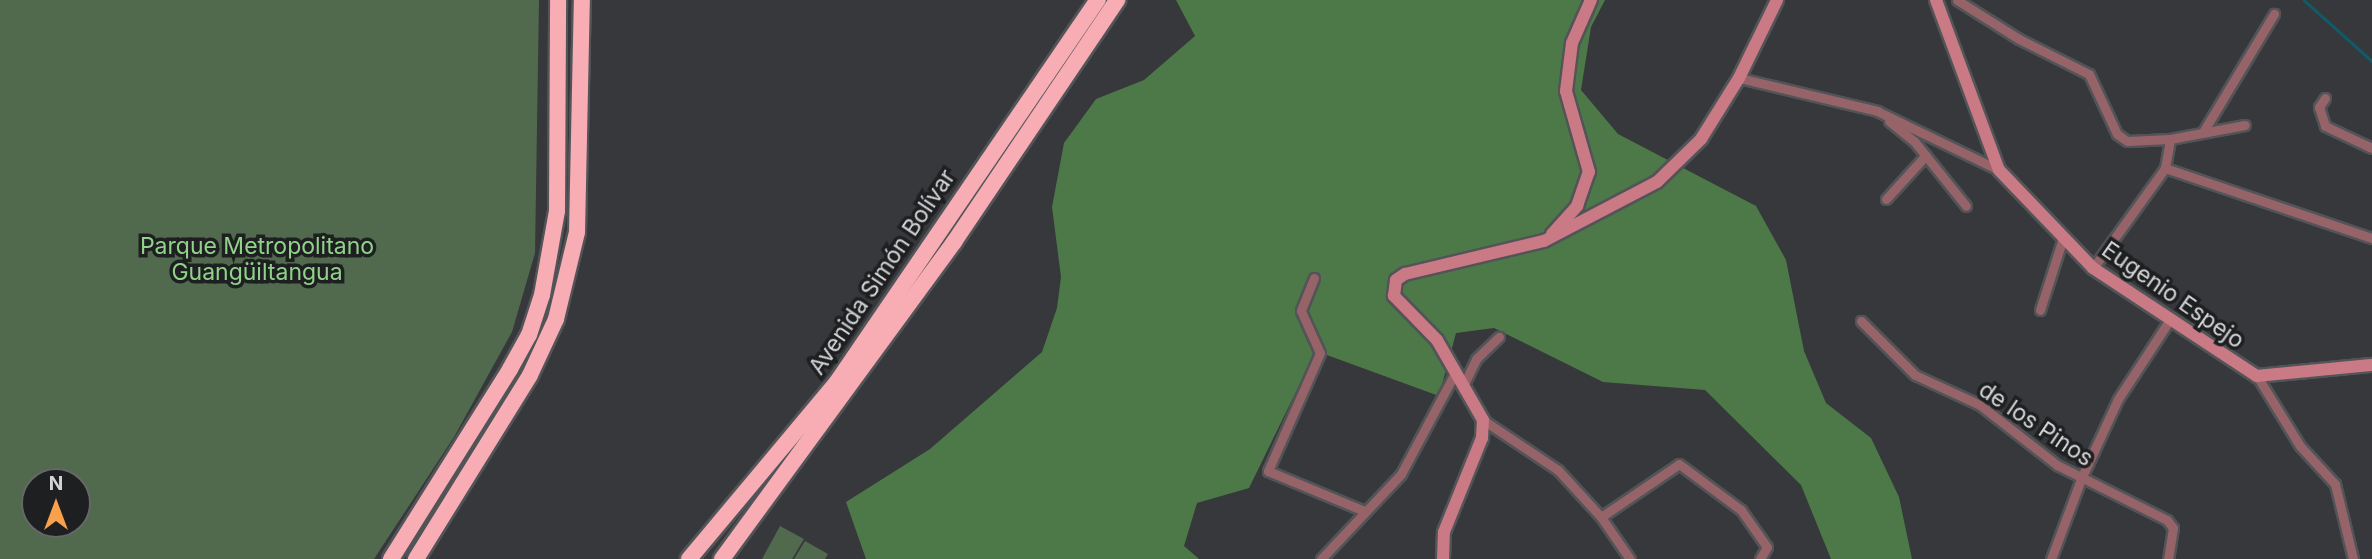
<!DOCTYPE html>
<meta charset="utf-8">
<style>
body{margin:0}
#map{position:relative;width:2372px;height:559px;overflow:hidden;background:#36383b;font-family:Inter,sans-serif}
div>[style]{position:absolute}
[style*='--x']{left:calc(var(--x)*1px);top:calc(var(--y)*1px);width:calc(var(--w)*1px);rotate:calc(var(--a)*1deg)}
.green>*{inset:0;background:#516a4e}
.forest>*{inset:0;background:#4d7949}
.stream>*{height:2.5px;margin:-1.25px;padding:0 1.25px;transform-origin:1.25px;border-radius:1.25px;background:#105b67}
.roads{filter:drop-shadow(2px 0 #525457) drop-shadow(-2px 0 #525457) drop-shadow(0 2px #525457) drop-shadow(0 -2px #525457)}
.street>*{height:9px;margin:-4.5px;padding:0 4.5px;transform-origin:4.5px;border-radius:4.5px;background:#966369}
.secondary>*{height:12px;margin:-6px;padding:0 6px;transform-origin:6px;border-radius:6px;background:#ca7a84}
.highway>*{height:16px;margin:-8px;padding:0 8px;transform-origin:8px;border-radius:8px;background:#f8adb5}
span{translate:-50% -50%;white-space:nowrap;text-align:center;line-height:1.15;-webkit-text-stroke:7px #1e1f21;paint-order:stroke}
.park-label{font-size:23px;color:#91d28b}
.street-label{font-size:23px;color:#d3d4d6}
.north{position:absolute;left:21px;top:468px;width:70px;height:70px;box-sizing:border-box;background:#1e1f21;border:2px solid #666769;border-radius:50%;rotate:0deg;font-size:19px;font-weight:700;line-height:28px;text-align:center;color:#d3d4d6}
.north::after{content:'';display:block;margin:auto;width:24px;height:32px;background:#f9a04c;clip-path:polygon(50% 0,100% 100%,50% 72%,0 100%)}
</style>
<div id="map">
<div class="green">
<i style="clip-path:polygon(evenodd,0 0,539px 0,535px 253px,512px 332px,454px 437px,374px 559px,0 559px,0 0,35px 482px,77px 482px,77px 524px,35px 524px,35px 482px)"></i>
<i style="clip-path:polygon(780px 526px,804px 539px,792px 559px,762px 559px)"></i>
<i style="clip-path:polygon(805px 541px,828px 554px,825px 559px,794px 559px)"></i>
</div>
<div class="forest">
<i style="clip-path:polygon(1176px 0,1605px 0,1591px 27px,1581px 90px,1618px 134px,1756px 206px,1786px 260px,1804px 351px,1826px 403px,1871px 438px,1899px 497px,1912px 559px,1831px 559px,1801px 485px,1705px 390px,1603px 382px,1494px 328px,1456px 333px,1439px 396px,1316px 351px,1249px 488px,1197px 503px,1184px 546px,1199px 559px,866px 559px,846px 502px,930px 449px,1042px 352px,1057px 308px,1061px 277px,1052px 207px,1064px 143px,1096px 99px,1144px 80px,1195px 36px)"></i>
</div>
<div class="stream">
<i style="--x:2304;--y:0;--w:91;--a:41.9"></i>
</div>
<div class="roads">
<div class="street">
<i style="--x:1957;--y:0;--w:73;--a:32.2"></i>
<i style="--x:2019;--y:39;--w:78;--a:26.6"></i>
<i style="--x:2089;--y:74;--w:66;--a:65"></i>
<i style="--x:2117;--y:134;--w:12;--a:35"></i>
<i style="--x:2127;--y:141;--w:43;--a:-2.7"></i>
<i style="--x:2170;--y:139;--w:76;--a:-10.6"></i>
<i style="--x:1739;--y:78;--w:142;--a:13.4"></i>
<i style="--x:1877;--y:111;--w:136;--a:25.8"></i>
<i style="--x:2325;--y:98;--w:11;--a:124"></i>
<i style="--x:2319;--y:107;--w:20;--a:72"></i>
<i style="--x:2325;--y:126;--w:52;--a:25.1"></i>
<i style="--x:1889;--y:121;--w:32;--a:39"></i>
<i style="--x:1914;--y:141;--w:83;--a:51.3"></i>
<i style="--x:2203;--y:132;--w:138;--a:-59"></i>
<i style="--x:2165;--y:168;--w:219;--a:18.7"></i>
<i style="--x:2165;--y:168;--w:29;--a:-80"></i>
<i style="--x:1886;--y:199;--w:59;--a:-47.7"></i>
<i style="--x:2093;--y:268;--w:123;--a:-54.2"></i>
<i style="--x:1314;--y:278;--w:35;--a:112"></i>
<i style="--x:1301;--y:311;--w:46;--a:65.7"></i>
<i style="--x:1320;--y:353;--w:129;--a:113.8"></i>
<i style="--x:1268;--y:471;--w:104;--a:22.6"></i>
<i style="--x:2040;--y:310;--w:76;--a:-72.3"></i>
<i style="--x:1861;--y:321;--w:76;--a:45"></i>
<i style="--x:1915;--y:375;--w:72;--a:24.8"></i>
<i style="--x:1980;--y:405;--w:98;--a:37.9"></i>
<i style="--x:2057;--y:465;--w:123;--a:26.6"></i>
<i style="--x:2167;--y:520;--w:10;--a:53"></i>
<i style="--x:2173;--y:528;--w:31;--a:99"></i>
<i style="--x:2257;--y:376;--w:82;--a:58.4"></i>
<i style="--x:2300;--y:446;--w:52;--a:47.4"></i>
<i style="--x:2335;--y:484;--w:77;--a:76.5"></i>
<i style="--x:1463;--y:386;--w:30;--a:-64"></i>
<i style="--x:1476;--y:359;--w:32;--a:-44"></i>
<i style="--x:1483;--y:420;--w:90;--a:33.7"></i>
<i style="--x:1558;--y:470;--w:64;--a:47.5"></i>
<i style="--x:1601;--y:517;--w:51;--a:55.4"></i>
<i style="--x:1601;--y:517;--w:94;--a:-34.2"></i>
<i style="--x:1679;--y:464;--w:77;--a:36.6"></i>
<i style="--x:1741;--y:510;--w:45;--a:54.9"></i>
<i style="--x:1767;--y:547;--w:14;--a:120"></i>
<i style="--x:1321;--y:559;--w:117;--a:-46.7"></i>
<i style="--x:1401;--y:474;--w:115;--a:-61.9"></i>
<i style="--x:2051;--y:559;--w:85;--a:-69.4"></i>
<i style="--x:2081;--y:479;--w:88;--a:-65.2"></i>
<i style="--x:2118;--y:399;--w:97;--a:-56.8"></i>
</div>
<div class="secondary">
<i style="--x:1936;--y:0;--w:181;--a:69.7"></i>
<i style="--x:1999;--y:170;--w:136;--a:46.2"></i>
<i style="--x:2093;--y:268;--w:196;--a:33.4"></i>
<i style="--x:2257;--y:376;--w:116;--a:-5.5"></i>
<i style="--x:1552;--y:234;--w:38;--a:-48"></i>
<i style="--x:1577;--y:206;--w:36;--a:-71"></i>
<i style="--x:1589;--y:172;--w:84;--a:-105.9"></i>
<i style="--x:1566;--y:91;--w:48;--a:-82.9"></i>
<i style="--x:1572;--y:43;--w:47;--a:-66.2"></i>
<i style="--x:1443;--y:559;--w:27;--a:-88"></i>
<i style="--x:1444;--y:532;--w:101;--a:-68"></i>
<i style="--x:1482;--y:438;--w:18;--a:-87"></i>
<i style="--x:1483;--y:420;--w:92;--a:-119.9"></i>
<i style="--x:1437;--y:340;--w:62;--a:-134.3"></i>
<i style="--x:1394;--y:296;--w:16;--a:-83"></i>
<i style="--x:1396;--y:280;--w:11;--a:-34"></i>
<i style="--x:1405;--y:274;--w:143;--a:-13.4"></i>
<i style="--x:1544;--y:241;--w:127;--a:-27.6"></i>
<i style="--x:1657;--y:182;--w:62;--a:-44.3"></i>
<i style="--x:1701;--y:139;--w:72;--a:-58.1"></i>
<i style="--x:1739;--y:78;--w:87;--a:-64"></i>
</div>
<div class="highway">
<i style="--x:391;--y:559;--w:224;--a:-57.9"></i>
<i style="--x:510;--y:369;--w:39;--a:-61"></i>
<i style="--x:529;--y:335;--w:42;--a:-72"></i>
<i style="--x:542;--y:295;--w:85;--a:-79.9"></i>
<i style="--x:557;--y:211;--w:211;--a:-89.7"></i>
<i style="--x:416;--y:559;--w:216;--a:-58.2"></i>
<i style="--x:530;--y:375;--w:62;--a:-65.1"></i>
<i style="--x:556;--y:319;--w:89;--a:-76.4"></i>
<i style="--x:577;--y:232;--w:232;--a:-88.8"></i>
<i style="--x:689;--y:559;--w:231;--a:-50.1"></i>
<i style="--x:837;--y:382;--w:463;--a:-55.7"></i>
<i style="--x:722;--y:559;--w:393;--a:-53.8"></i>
<i style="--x:954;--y:242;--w:292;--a:-56"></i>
</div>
</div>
<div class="park-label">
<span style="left:257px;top:259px">Parque Metropolitano<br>Guangüiltangua</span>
</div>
<div class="street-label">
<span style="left:882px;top:272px;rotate:-56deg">Avenida Simón Bolívar</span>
<span style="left:2173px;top:295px;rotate:35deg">Eugenio Espejo</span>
<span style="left:2036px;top:424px;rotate:34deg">de los Pinos</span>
</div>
<div class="north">N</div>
</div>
